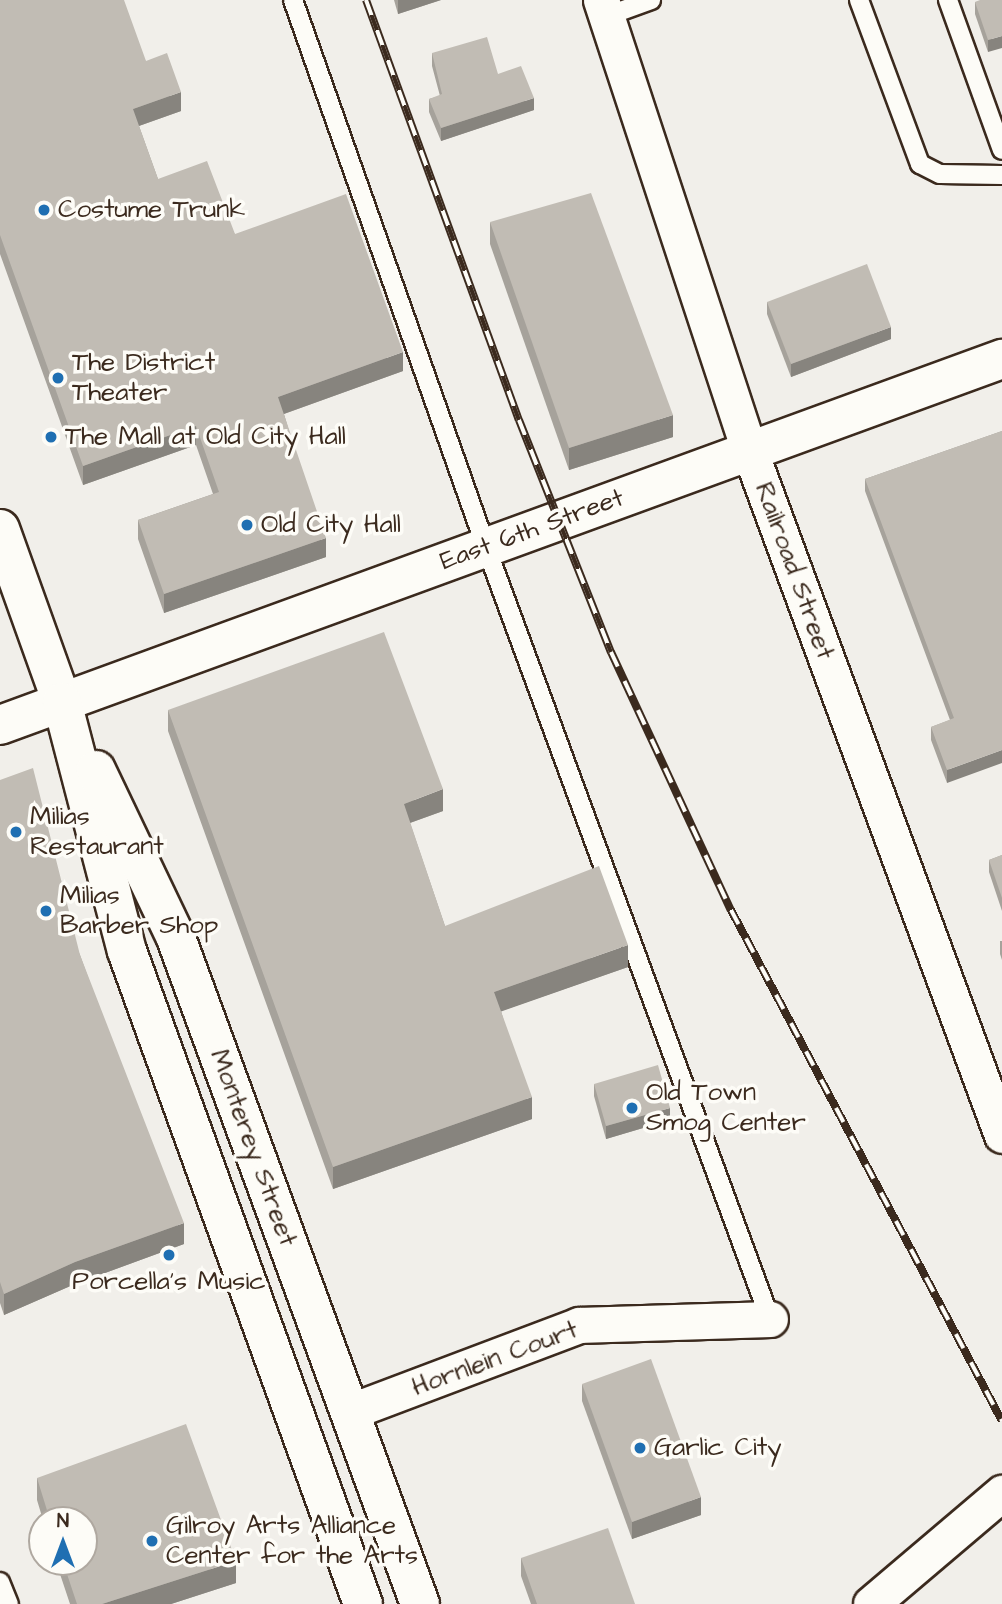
<!DOCTYPE html>
<style>
body{margin:0}
#map{position:relative;width:1002px;height:1604px;overflow:hidden;background:#f1efea;font-family:"Architects Daughter",sans-serif}
div>[style]{position:absolute}
[style*='--x']{left:calc(var(--x)*1px);top:calc(var(--y)*1px);width:calc(var(--w)*1px);rotate:calc(var(--a)*1deg)}
.roads{filter:drop-shadow(2px 0 #3b2a1e) drop-shadow(-2px 0 #3b2a1e) drop-shadow(0 2px #3b2a1e) drop-shadow(0 -2px #3b2a1e)}
.service>*{height:18px;margin:-9px;padding:0 9px;transform-origin:9px;border-radius:9px;background:#fdfcf7}
.minor>*{height:35px;margin:-17.5px;padding:0 17.5px;transform-origin:17.5px;border-radius:17.5px;background:#fdfcf7}
.tertiary>*{height:38px;margin:-19px;padding:0 19px;transform-origin:19px;border-radius:19px;background:#fdfcf7}
.secondary>*{height:38px;margin:-19px;padding:0 19px;transform-origin:19px;border-radius:19px;background:#fdfcf7}
.rail>*{height:8px;margin-top:-4px;transform-origin:0;background:repeating-linear-gradient(90deg,#fdfcf7 0 16px,#3b2a1e 0 32px);box-sizing:border-box;border-block:2px solid #3b2a1e}
.wall>*{inset:0;background:#a6a29b}
.shaded-wall>*{inset:0;background:#87847e}
.building>*{inset:0;background:#c1bcb4}
.dots>*{width:19px;height:19px;translate:-50% -50%;box-sizing:border-box;border:4px solid #fdfcf7;border-radius:50%}
span{translate:-50% -50%;white-space:nowrap;text-align:center;line-height:1.15;-webkit-text-stroke:7px #fdfcf7;paint-order:stroke}
.poi-label{font-size:26px;color:#3b2a1e}
.left{translate:0 -50%;text-align:left}
.street-label{font-size:26px;color:#3b2a1e}
.north{position:absolute;left:28px;top:1506px;width:70px;height:70px;box-sizing:border-box;background:#fdfcf7;border:2px solid #afa8a0;border-radius:50%;rotate:0deg;font-size:19px;font-weight:700;line-height:28px;text-align:center;color:#3b2a1e}
.north::after{content:'';display:block;margin:auto;width:24px;height:32px;background:#1f6fb2;clip-path:polygon(50% 0,100% 100%,50% 72%,0 100%)}
</style>
<div id="map">
<div class="roads">
<div class="service">
<i style="--x:293;--y:0;--w:580;--a:70.57"></i>
<i style="--x:486;--y:547;--w:823;--a:69.8"></i>
<i style="--x:859;--y:0;--w:175;--a:69.6"></i>
<i style="--x:920;--y:164;--w:22;--a:27"></i>
<i style="--x:940;--y:174;--w:62;--a:0.9"></i>
<i style="--x:948;--y:0;--w:159;--a:70.2"></i>
<i style="--x:607;--y:16;--w:47;--a:-20"></i>
<i style="--x:0;--y:1582;--w:24;--a:68"></i>
</div>
<div class="minor">
<i style="--x:601;--y:0;--w:473;--a:71.8"></i>
<i style="--x:749;--y:449;--w:731;--a:69.76"></i>
<i style="--x:349;--y:1412;--w:246;--a:-20.7"></i>
<i style="--x:579;--y:1325;--w:191;--a:-1.8"></i>
<i style="--x:871;--y:1604;--w:172;--a:-40.3"></i>
</div>
<div class="tertiary">
<i style="--x:0;--y:725;--w:1067;--a:-20.07"></i>
</div>
<div class="secondary">
<i style="--x:0;--y:529;--w:184;--a:70.3"></i>
<i style="--x:62;--y:702;--w:257;--a:75.4"></i>
<i style="--x:127;--y:951;--w:694;--a:70.13"></i>
<i style="--x:96;--y:770;--w:186;--a:64.5"></i>
<i style="--x:176;--y:938;--w:709;--a:69.88"></i>
</div>
</div>
<div class="rail">
<i style="--x:366;--y:0;--w:447;--a:70"></i>
<i style="--x:519;--y:420;--w:250;--a:68.4"></i>
<i style="--x:611;--y:652;--w:285;--a:65.1"></i>
<i style="--x:731;--y:910;--w:578;--a:62.06"></i>
</div>
<div class="wall">
<i style="clip-path:polygon(0 0,146px 61px,181px 111px,139px 126px,158px 179px,235px 234px,403px 371px,284px 414px,326px 557px,164px 613px,138px 539px,138px 520px,213px 494px,196px 445px,83px 485px,0 254px)"></i>
<i style="clip-path:polygon(394px 0,441px 0,398px 14px)"></i>
<i style="clip-path:polygon(1002px 0,988px 52px,975px 14px,975px 2px)"></i>
<i style="clip-path:polygon(432px 53px,498px 74px,534px 110px,441px 141px,429px 112px,429px 99px,440px 96px,432px 66px)"></i>
<i style="clip-path:polygon(490px 222px,673px 437px,569px 470px,490px 244px)"></i>
<i style="clip-path:polygon(767px 302px,891px 339px,791px 377px,767px 314px)"></i>
<i style="clip-path:polygon(1002px 431px,947px 783px,931px 740px,931px 727px,950px 720px,865px 491px,865px 479px)"></i>
<i style="clip-path:polygon(168px 710px,443px 811px,410px 823px,445px 926px,628px 967px,501px 1011px,532px 1119px,333px 1189px,168px 731px)"></i>
<i style="clip-path:polygon(0 780px,80px 955px,184px 1244px,75px 1284px,4px 1315px,0 1303px)"></i>
<i style="clip-path:polygon(1002px 855px,1002px 911px,989px 872px,989px 860px)"></i>
<i style="clip-path:polygon(1000px 941px,1002px 941px,1002px 960px,1000px 954px)"></i>
<i style="clip-path:polygon(594px 1084px,670px 1120px,606px 1139px,594px 1096px)"></i>
<i style="clip-path:polygon(582px 1384px,701px 1515px,632px 1539px,582px 1401px)"></i>
<i style="clip-path:polygon(37px 1478px,236px 1583px,171px 1604px,70px 1604px,56px 1562px,84px 1562px,84px 1520px,43px 1520px,37px 1500px)"></i>
<i style="clip-path:polygon(521px 1558px,635px 1604px,531px 1604px,521px 1576px)"></i>
</div>
<div class="shaded-wall">
<i style="clip-path:polygon(398px 0,441px 0,398px 14px)"></i>
<i style="clip-path:polygon(1002px 36px,1002px 48px,988px 52px,988px 40px)"></i>
<i style="clip-path:polygon(181px 92px,181px 111px,133px 128px,133px 109px)"></i>
<i style="clip-path:polygon(534px 98px,534px 110px,441px 141px,441px 128px)"></i>
<i style="clip-path:polygon(891px 327px,891px 339px,791px 377px,791px 364px)"></i>
<i style="clip-path:polygon(403px 352px,403px 371px,278px 416px,278px 397px)"></i>
<i style="clip-path:polygon(673px 415px,673px 437px,569px 470px,569px 448px)"></i>
<i style="clip-path:polygon(196px 426px,196px 445px,83px 485px,83px 466px)"></i>
<i style="clip-path:polygon(326px 538px,326px 557px,164px 613px,164px 594px)"></i>
<i style="clip-path:polygon(1002px 750px,1002px 763px,947px 783px,947px 770px)"></i>
<i style="clip-path:polygon(443px 789px,443px 811px,404px 825px,404px 804px)"></i>
<i style="clip-path:polygon(628px 945px,628px 967px,494px 1014px,494px 992px)"></i>
<i style="clip-path:polygon(532px 1097px,532px 1119px,333px 1189px,333px 1167px)"></i>
<i style="clip-path:polygon(670px 1108px,670px 1120px,606px 1139px,606px 1126px)"></i>
<i style="clip-path:polygon(184px 1223px,184px 1244px,75px 1284px,4px 1315px,4px 1294px,75px 1262px)"></i>
<i style="clip-path:polygon(701px 1497px,701px 1515px,632px 1539px,632px 1522px)"></i>
<i style="clip-path:polygon(236px 1561px,236px 1583px,171px 1604px,102px 1604px)"></i>
</div>
<div class="building">
<i style="clip-path:polygon(0 0,124px 0,146px 61px,167px 53px,181px 92px,133px 109px,158px 179px,207px 161px,235px 234px,346px 194px,403px 352px,278px 397px,326px 538px,164px 594px,138px 520px,219px 492px,196px 426px,83px 466px,0 235px)"></i>
<i style="clip-path:polygon(980px 0,1002px 0,1002px 36px,988px 40px,975px 2px)"></i>
<i style="clip-path:polygon(487px 37px,498px 74px,521px 66px,534px 98px,441px 128px,429px 99px,442px 94px,432px 53px)"></i>
<i style="clip-path:polygon(591px 193px,673px 415px,569px 448px,490px 222px)"></i>
<i style="clip-path:polygon(867px 264px,891px 327px,791px 364px,767px 302px)"></i>
<i style="clip-path:polygon(1002px 431px,1002px 750px,947px 770px,931px 727px,954px 718px,865px 479px)"></i>
<i style="clip-path:polygon(384px 632px,443px 789px,404px 804px,445px 926px,599px 866px,628px 945px,494px 992px,532px 1097px,333px 1167px,168px 710px)"></i>
<i style="clip-path:polygon(33px 768px,80px 955px,184px 1223px,75px 1262px,4px 1294px,0 1282px,0 780px)"></i>
<i style="clip-path:polygon(1002px 855px,1002px 898px,989px 860px)"></i>
<i style="clip-path:polygon(658px 1065px,670px 1108px,606px 1126px,594px 1084px)"></i>
<i style="clip-path:polygon(651px 1359px,701px 1497px,632px 1522px,582px 1384px)"></i>
<i style="clip-path:polygon(186px 1424px,236px 1561px,102px 1604px,77px 1604px,63px 1562px,84px 1562px,84px 1520px,50px 1520px,37px 1478px)"></i>
<i style="clip-path:polygon(608px 1528px,635px 1604px,537px 1604px,521px 1558px)"></i>
</div>
<div class="dots">
<i style="left:44px;top:210px;background:#1f6fb2"></i>
<i style="left:58px;top:378px;background:#1f6fb2"></i>
<i style="left:51px;top:437px;background:#1f6fb2"></i>
<i style="left:247px;top:525px;background:#1f6fb2"></i>
<i style="left:16px;top:832px;background:#1f6fb2"></i>
<i style="left:46px;top:911px;background:#1f6fb2"></i>
<i style="left:632px;top:1108px;background:#1f6fb2"></i>
<i style="left:169px;top:1255px;background:#1f6fb2"></i>
<i style="left:640px;top:1448px;background:#1f6fb2"></i>
<i style="left:152px;top:1541px;background:#1f6fb2"></i>
</div>
<div class="poi-label">
<span class="left" style="left:58px;top:210px">Costume Trunk</span>
<span class="left" style="left:72px;top:378px">The District<br>Theater</span>
<span class="left" style="left:65px;top:437px">The Mall at Old City Hall</span>
<span class="left" style="left:261px;top:525px">Old City Hall</span>
<span class="left" style="left:30px;top:832px">Milias<br>Restaurant</span>
<span class="left" style="left:60px;top:911px">Milias<br>Barber Shop</span>
<span class="left" style="left:646px;top:1108px">Old Town<br>Smog Center</span>
<span style="left:169px;top:1282px">Porcella's Music</span>
<span class="left" style="left:654px;top:1448px">Garlic City</span>
<span class="left" style="left:166px;top:1541px">Gilroy Arts Alliance<br>Center for the Arts</span>
</div>
<div class="street-label">
<span style="left:532px;top:530px;rotate:-20deg">East 6th Street</span>
<span style="left:794px;top:571px;rotate:70deg">Railroad Street</span>
<span style="left:253px;top:1148px;rotate:70deg">Monterey Street</span>
<span style="left:495px;top:1359px;rotate:-20deg">Hornlein Court</span>
</div>
<div class="north">N</div>
</div>
